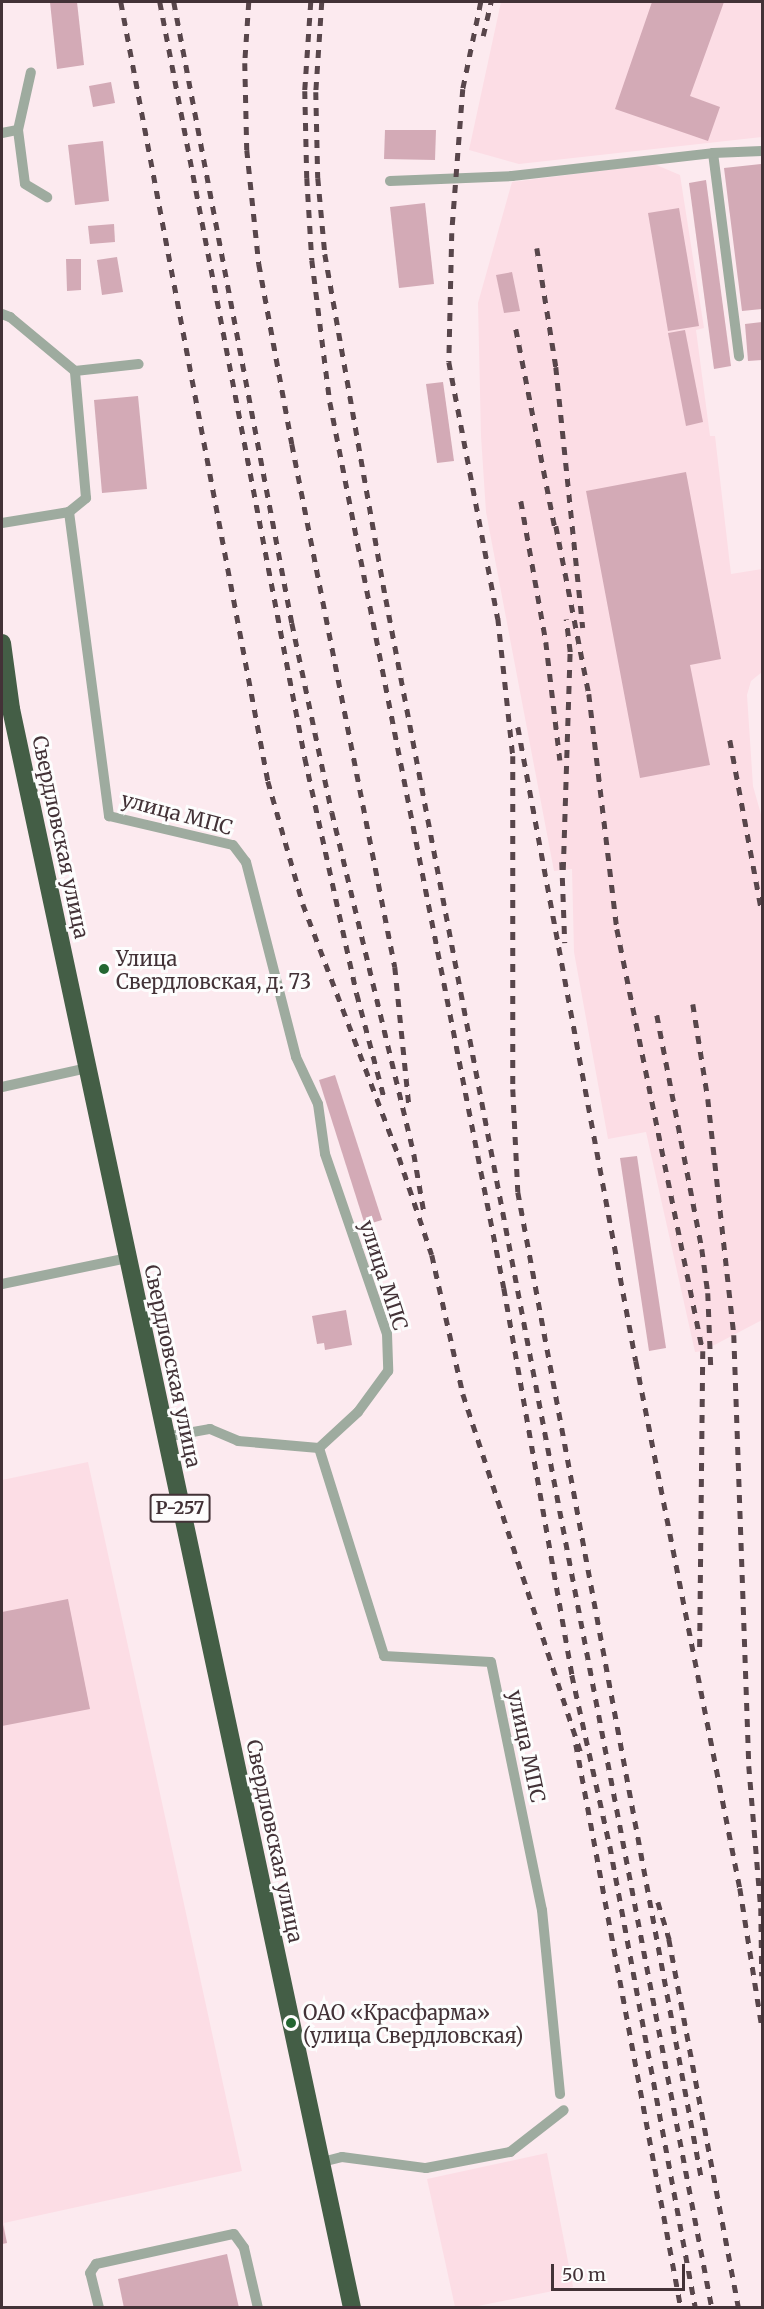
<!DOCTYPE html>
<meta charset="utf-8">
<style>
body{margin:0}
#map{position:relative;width:764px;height:2309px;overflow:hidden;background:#fceaef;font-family:Merriweather,serif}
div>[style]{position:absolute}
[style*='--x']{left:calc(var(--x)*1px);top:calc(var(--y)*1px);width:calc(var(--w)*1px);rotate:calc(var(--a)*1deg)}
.built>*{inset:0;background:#fcdde5}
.building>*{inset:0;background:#d3aab6}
.lane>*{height:10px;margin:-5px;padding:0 5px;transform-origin:5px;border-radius:5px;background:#9eab9f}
.highway>*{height:18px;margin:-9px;padding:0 9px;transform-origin:9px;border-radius:9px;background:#445e46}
.rail>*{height:4.5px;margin-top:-2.25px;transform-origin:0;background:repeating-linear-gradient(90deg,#58464b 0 8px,transparent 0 16px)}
.dots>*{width:16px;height:16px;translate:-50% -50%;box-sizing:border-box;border:3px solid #fdfdfd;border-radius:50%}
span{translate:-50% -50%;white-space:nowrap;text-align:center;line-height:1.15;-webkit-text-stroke:6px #fdfdfd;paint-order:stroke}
.shield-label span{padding:2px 4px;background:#fdfdfd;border:2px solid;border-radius:4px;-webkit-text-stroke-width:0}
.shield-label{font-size:18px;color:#433237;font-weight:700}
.street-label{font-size:20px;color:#433237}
.poi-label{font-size:20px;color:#433237}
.left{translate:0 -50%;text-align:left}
.frame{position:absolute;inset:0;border:3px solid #433237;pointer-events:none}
.scale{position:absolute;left:551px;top:2264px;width:134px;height:27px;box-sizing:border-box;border:3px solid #433237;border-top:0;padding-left:8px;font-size:18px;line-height:21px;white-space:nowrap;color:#433237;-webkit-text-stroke:4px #fdfdfd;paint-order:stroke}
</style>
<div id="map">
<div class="built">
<i style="clip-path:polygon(501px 2px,762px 2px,762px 137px,519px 164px,469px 150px)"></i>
<i style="clip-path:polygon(654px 164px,680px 175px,704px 328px,696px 330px,710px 436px,715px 436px,731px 574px,762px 569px,762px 672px,751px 681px,747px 695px,753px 786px,762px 818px,762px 1320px,703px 1351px,695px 1352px,646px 1132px,608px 1139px,574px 952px,572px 869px,554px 871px,486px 512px,481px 436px,478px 303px,512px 182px)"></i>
<i style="clip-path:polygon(88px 1462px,242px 2171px,4px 2223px,7px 2243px,2px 2244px,2px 1480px)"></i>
<i style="clip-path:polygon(547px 2153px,573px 2287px,473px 2307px,455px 2307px,427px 2179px)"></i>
</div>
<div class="building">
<i style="clip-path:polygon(50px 2px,77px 2px,84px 65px,57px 69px)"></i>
<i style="clip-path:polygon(652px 2px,724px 2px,690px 96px,720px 107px,708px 141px,615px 109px)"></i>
<i style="clip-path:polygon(111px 82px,115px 103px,93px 107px,89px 86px)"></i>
<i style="clip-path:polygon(385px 130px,436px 130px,435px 160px,384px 159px)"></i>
<i style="clip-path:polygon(103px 141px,109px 201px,75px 205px,68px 145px)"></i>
<i style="clip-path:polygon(761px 164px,762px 309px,742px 311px,724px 168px)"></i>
<i style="clip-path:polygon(706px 180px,731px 366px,714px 369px,689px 183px)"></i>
<i style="clip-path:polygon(425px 203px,434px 284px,399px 288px,390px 207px)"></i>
<i style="clip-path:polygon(679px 208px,699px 326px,668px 331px,648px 213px)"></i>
<i style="clip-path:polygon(114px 224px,115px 242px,90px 244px,88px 226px)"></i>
<i style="clip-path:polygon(117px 257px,123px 292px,102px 295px,97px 260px)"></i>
<i style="clip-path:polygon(66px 259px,81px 259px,81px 290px,67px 291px)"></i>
<i style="clip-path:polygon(512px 272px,520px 311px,504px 313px,496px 275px)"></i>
<i style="clip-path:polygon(762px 322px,762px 360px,748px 361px,745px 324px)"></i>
<i style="clip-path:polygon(685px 330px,703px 422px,686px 426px,668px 333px)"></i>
<i style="clip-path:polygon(443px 382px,454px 461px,437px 463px,426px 384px)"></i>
<i style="clip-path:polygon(138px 396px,147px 489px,102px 493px,94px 400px)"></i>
<i style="clip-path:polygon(686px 472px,721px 659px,690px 665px,710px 765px,640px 778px,586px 491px)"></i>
<i style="clip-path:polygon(335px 1075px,382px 1220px,365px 1225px,319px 1080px)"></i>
<i style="clip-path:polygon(637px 1156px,666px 1348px,649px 1351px,620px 1158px)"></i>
<i style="clip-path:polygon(346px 1310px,352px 1345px,325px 1350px,324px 1343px,317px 1344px,312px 1316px)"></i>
<i style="clip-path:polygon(68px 1599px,90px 1709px,2px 1726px,2px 1612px)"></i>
<i style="clip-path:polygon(2px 2220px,7px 2243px,2px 2244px)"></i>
<i style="clip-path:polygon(227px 2254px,239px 2308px,124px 2308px,118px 2279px)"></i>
</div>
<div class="lane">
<i style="--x:18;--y:130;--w:54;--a:82.6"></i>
<i style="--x:25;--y:184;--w:26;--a:31"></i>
<i style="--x:2;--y:133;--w:16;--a:-11"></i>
<i style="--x:18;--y:130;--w:59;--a:-77.4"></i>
<i style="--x:713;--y:153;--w:205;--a:82.7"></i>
<i style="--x:390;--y:181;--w:122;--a:-2.3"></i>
<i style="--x:512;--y:176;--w:202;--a:-6.5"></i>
<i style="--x:713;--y:153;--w:49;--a:-2.3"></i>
<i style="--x:2;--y:314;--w:9;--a:21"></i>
<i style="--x:10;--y:317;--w:85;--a:39.7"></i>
<i style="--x:75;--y:371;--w:64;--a:-6.2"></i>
<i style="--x:69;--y:512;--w:22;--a:-39"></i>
<i style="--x:86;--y:498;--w:127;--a:-95"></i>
<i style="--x:2;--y:523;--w:68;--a:-9.3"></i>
<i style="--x:69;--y:512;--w:307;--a:82.5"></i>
<i style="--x:109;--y:816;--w:127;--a:13.2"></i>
<i style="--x:233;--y:845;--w:21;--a:53"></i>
<i style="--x:246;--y:862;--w:201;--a:75.6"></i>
<i style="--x:296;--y:1057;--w:52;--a:64.9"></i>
<i style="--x:318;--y:1104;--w:50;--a:82"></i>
<i style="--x:325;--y:1154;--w:190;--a:71"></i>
<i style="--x:387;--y:1334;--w:37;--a:88"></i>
<i style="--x:388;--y:1371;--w:51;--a:126.2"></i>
<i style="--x:358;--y:1412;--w:53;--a:137.3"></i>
<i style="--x:319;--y:1448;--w:218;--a:72.6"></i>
<i style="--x:384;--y:1656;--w:107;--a:3.2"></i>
<i style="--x:491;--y:1662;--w:253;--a:78.4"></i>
<i style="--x:542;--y:1910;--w:185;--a:84.4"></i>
<i style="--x:2;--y:1087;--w:88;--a:-12.5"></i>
<i style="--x:2;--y:1284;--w:129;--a:-11.7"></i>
<i style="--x:165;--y:1437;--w:46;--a:-10.1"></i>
<i style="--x:210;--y:1429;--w:30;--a:23"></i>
<i style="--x:238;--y:1441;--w:81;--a:4.9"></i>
<i style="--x:322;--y:2162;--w:21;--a:-14"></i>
<i style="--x:342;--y:2157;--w:85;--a:7.5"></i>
<i style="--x:426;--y:2168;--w:86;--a:-10.8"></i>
<i style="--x:510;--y:2152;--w:68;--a:-37.9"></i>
<i style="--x:99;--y:2308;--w:36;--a:-104"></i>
<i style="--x:90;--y:2273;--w:11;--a:-56"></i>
<i style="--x:96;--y:2264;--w:141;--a:-12.3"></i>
<i style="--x:234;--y:2234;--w:17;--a:54"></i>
<i style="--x:244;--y:2248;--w:62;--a:76.9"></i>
</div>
<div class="highway">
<i style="--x:2;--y:643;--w:67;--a:82.2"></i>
<i style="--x:11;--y:709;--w:1635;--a:77.96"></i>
</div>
<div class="rail">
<i style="--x:121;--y:2;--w:793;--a:79.31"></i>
<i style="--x:268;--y:781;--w:128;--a:74.1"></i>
<i style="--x:303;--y:904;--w:271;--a:69.2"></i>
<i style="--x:399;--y:1157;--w:103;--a:71.4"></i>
<i style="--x:432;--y:1255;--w:142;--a:77.4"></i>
<i style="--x:463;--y:1394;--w:377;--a:71.8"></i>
<i style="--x:160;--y:2;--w:770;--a:79.14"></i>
<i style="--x:305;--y:758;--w:242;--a:77.6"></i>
<i style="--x:357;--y:994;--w:111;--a:75.3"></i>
<i style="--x:174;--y:2;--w:632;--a:79.24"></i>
<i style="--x:292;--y:623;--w:193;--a:78.1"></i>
<i style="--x:332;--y:812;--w:352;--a:76.5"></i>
<i style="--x:414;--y:1154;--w:59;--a:80.2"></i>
<i style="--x:249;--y:2;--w:61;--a:93.8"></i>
<i style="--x:245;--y:63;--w:87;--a:88.7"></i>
<i style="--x:247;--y:150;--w:115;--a:84"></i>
<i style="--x:259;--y:264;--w:183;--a:79.6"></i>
<i style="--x:292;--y:444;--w:533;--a:78.86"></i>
<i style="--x:395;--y:967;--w:140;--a:84.2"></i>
<i style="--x:311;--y:2;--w:89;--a:93.9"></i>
<i style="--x:305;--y:91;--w:87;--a:88.7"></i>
<i style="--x:307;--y:178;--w:82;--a:86.5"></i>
<i style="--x:312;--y:260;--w:143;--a:82.8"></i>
<i style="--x:330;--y:402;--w:903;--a:78.89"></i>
<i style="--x:504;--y:1288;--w:393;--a:80"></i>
<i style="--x:572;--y:1675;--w:175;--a:77.5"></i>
<i style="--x:610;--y:1846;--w:470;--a:79.5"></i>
<i style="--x:322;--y:2;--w:90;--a:93.8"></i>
<i style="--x:316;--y:92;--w:86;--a:88.7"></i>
<i style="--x:318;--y:178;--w:76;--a:84.7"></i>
<i style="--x:325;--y:254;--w:350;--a:80"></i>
<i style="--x:386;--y:599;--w:1740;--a:79.2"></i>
<i style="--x:481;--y:2;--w:89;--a:101.7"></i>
<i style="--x:463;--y:89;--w:144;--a:94.4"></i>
<i style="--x:452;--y:233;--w:129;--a:91.3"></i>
<i style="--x:449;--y:362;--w:261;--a:79.2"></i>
<i style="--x:498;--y:618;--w:139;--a:83.8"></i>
<i style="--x:513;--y:756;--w:333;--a:90"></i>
<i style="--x:513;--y:1089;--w:103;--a:87.2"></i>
<i style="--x:518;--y:1192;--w:1001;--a:79.46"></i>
<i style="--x:483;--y:36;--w:35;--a:-77"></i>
<i style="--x:537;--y:248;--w:121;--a:80.9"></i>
<i style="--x:556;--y:367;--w:262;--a:84.1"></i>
<i style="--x:516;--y:329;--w:207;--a:78.9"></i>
<i style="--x:521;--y:501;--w:143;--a:79.9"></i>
<i style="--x:546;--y:642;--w:119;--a:83.2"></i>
<i style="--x:556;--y:526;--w:171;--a:78.9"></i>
<i style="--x:589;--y:694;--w:237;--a:83.2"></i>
<i style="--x:617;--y:929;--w:431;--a:78.5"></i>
<i style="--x:703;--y:1351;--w:302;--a:90.6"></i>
<i style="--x:518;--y:727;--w:645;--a:79.46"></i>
<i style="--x:636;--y:1361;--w:537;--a:78.84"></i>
<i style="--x:740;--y:1888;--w:141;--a:81"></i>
<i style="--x:730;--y:740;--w:175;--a:79.5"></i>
<i style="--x:562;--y:862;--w:81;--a:87.9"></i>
<i style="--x:563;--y:870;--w:218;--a:-88.2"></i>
<i style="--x:570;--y:652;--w:33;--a:-97"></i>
<i style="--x:693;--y:1004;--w:96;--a:81"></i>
<i style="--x:708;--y:1099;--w:237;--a:83.7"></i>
<i style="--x:734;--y:1335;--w:431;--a:88"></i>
<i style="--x:749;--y:1766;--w:143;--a:85.2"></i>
<i style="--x:761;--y:1908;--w:68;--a:89.2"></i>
<i style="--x:657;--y:1015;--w:238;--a:79.1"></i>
<i style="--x:702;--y:1249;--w:44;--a:82.2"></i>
<i style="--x:708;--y:1293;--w:74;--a:87.7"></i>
<i style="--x:576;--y:1744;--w:574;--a:79.45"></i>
<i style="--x:658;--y:1902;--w:39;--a:73"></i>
<i style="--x:669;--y:1939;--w:376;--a:79.3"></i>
</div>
<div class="dots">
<i style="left:104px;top:969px;background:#236631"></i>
<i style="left:291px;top:2023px;background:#236631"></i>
</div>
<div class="shield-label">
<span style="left:180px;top:1508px">Р-257</span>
</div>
<div class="street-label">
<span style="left:177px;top:813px;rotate:15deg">улица МПС</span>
<span style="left:61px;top:837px;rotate:78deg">Свердловская улица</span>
<span style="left:384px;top:1275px;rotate:72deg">улица МПС</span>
<span style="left:173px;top:1366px;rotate:78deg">Свердловская улица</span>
<span style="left:527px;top:1746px;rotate:78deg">улица МПС</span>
<span style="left:275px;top:1841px;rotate:78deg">Свердловская улица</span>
</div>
<div class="poi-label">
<span class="left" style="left:116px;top:970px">Улица<br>Свердловская, д. 73</span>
<span class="left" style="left:303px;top:2024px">ОАО «Красфарма»<br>(улица Свердловская)</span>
</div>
<div class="frame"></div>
<div class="scale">50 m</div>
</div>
